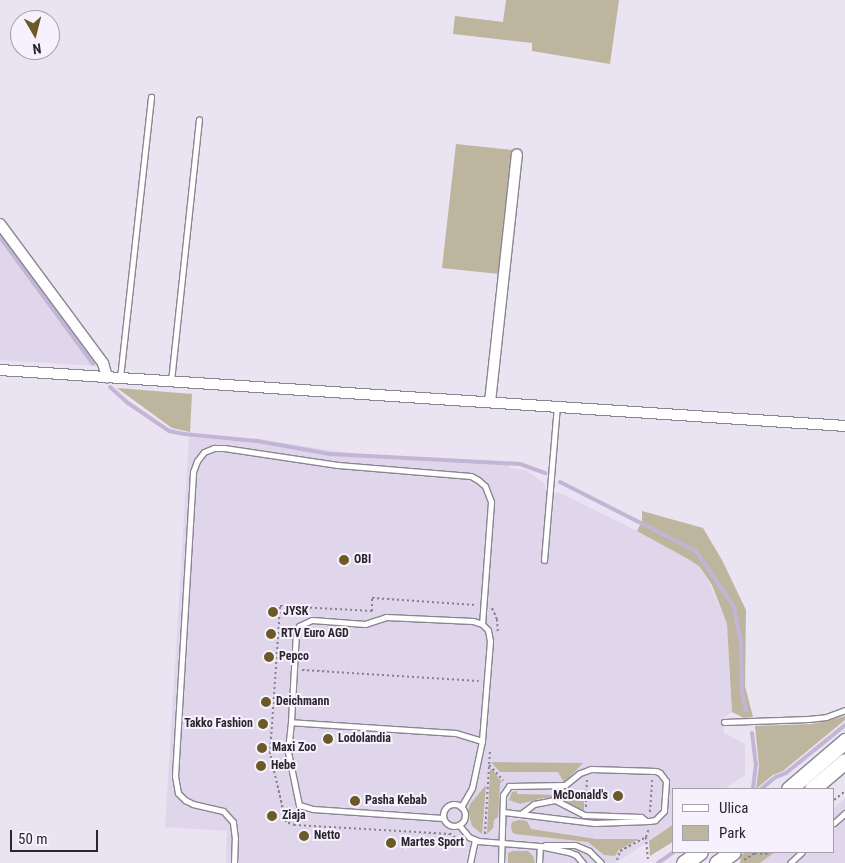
<!DOCTYPE html>
<style>
body{margin:0}
#map{position:relative;width:845px;height:863px;overflow:hidden;background:#e9e3f2;font-family:"Roboto Condensed",sans-serif}
div>[style]{position:absolute}
[style*='--x']{left:calc(var(--x)*1px);top:calc(var(--y)*1px);width:calc(var(--w)*1px);rotate:calc(var(--a)*1deg)}
.built>*{inset:0;background:#dfd6eb}
.green>*{inset:0;background:#beb59e}
.stream>*{height:4px;margin:-2px;padding:0 2px;transform-origin:2px;border-radius:2px;background:#c3b5d6}
.path>*{height:2px;margin-top:-1px;transform-origin:0;background:repeating-linear-gradient(90deg,#86828c 0 2.5px,transparent 0 5px)}
.roads{filter:drop-shadow(1px 0 #8a8592) drop-shadow(-1px 0 #8a8592) drop-shadow(0 1px #8a8592) drop-shadow(0 -1px #8a8592)}
.service>*{height:5px;margin:-2.5px;padding:0 2.5px;transform-origin:2.5px;border-radius:2.5px;background:#fff}
.service>.ring{margin:-2.5px;padding:0;box-sizing:content-box;background:none;border:5px solid #fff;border-radius:50%}
.minor>*{height:10px;margin:-5px;padding:0 5px;transform-origin:5px;border-radius:5px;background:#fff}
.primary>*{height:15px;margin:-7.5px;padding:0 7.5px;transform-origin:7.5px;border-radius:7.5px;background:#fff}
.dots>*{width:14px;height:14px;translate:-50% -50%;box-sizing:border-box;border:2px solid #f6f1fd;border-radius:50%}
span{translate:-50% -50%;white-space:nowrap;text-align:center;line-height:1.15;-webkit-text-stroke:4px #f6f1fd;paint-order:stroke}
.poi-label{font-size:12px;color:#29272d;font-weight:700}
.left{translate:0 -50%;text-align:left}
.right{translate:-100% -50%;text-align:right}
.legend{position:absolute;left:672px;top:788px;width:162px;height:65px;box-sizing:border-box;background:#f6f1fd;border:1px solid #a4a0aa;margin:0;padding:6px 9px;list-style:none;font-size:15px;color:#29272d}
.legend li{display:flex;align-items:center;gap:10px;height:25px}
.legend b{width:25px;border:1px solid #a4a0aa}
.north{position:absolute;left:10px;top:10px;width:50px;height:50px;box-sizing:border-box;background:#f6f1fd;border:1px solid #a4a0aa;border-radius:50%;rotate:172deg;font-size:14px;font-weight:700;line-height:20px;text-align:center;color:#29272d}
.north::after{content:'';display:block;margin:auto;width:18px;height:22px;background:#6b5927;clip-path:polygon(50% 0,100% 100%,50% 72%,0 100%)}
.scale{position:absolute;left:10px;top:830px;width:88px;height:22px;box-sizing:border-box;border:2px solid #29272d;border-top:0;padding-left:6px;font-size:15px;line-height:18px;white-space:nowrap;color:#29272d;-webkit-text-stroke:4px #f6f1fd;paint-order:stroke}
</style>
<div id="map">
<div class="built">
<i style="clip-path:polygon(0 231px,22px 261px,97px 366px,0 360px)"></i>
<i style="clip-path:polygon(189px 437px,252px 442px,252px 438px,366px 456px,510px 463px,509px 468px,526px 470px,545px 484px,545px 491px,562px 494px,676px 550px,700px 567px,706px 575px,727px 624px,732px 712px,724px 717px,724px 733px,745px 744px,745px 775px,724px 789px,674px 789px,674px 824px,616px 863px,226px 863px,227px 831px,165px 827px)"></i>
<i style="clip-path:polygon(845px 798px,845px 863px,760px 863px,775px 852px,834px 852px,834px 808px)"></i>
</div>
<div class="green">
<i style="clip-path:polygon(506px 0,619px 0,610px 64px,532px 51px,532px 43px,453px 34px,455px 16px,503px 22px)"></i>
<i style="clip-path:polygon(456px 144px,513px 150px,499px 274px,442px 268px)"></i>
<i style="clip-path:polygon(117px 388px,192px 394px,190px 432px,172px 428px)"></i>
<i style="clip-path:polygon(642px 511px,703px 528px,722px 560px,746px 610px,745px 686px,753px 717px,744px 718px,732px 712px,727px 624px,712px 585px,700px 567px,690px 560px,637px 531px,642px 521px)"></i>
<i style="clip-path:polygon(845px 716px,845px 720px,783px 771px,773px 775px,756px 789px,759px 766px,755px 726px,812px 724px)"></i>
<i style="clip-path:polygon(491px 762px,583px 763px,564px 783px,558px 772px,500px 772px)"></i>
<i style="clip-path:polygon(492px 769px,502px 782px,500px 783px,498px 817px,494px 820px,493px 828px,487px 834px,490px 770px)"></i>
<i style="clip-path:polygon(486px 785px,482px 834px,472px 826px,468px 811px,470px 804px)"></i>
<i style="clip-path:polygon(566px 790px,576px 799px,584px 800px,584px 811px,558px 798px,543px 798px,520px 804px,509px 800px,512px 792px,517px 791px,517px 794px,561px 795px)"></i>
<i style="clip-path:polygon(519px 820px,527px 821px,531px 829px,596px 839px,639px 839px,619px 850px,615px 856px,604px 855px,588px 842px,515px 834px,512px 832px,511px 826px,512px 822px)"></i>
<i style="clip-path:polygon(674px 824px,674px 841px,650px 856px,649px 841px)"></i>
<i style="clip-path:polygon(513px 851px,528px 851px,533px 856px,535px 863px,508px 863px,508px 853px)"></i>
<i style="clip-path:polygon(746px 852px,775px 852px,760px 863px,740px 863px,741px 855px)"></i>
</div>
<div class="stream">
<i style="--x:0;--y:237;--w:157;--a:53.8"></i>
<i style="--x:110;--y:387;--w:24;--a:42"></i>
<i style="--x:128;--y:403;--w:50;--a:34.3"></i>
<i style="--x:169;--y:431;--w:15;--a:11"></i>
<i style="--x:184;--y:434;--w:73;--a:5.5"></i>
<i style="--x:257;--y:441;--w:74;--a:10.1"></i>
<i style="--x:330;--y:454;--w:190;--a:3"></i>
<i style="--x:520;--y:464;--w:27;--a:20"></i>
<i style="--x:560;--y:482;--w:153;--a:26.9"></i>
<i style="--x:696;--y:551;--w:68;--a:55.8"></i>
<i style="--x:734;--y:607;--w:38;--a:79"></i>
<i style="--x:741;--y:644;--w:47;--a:88.8"></i>
<i style="--x:742;--y:691;--w:20;--a:79"></i>
<i style="--x:752;--y:733;--w:31;--a:83"></i>
<i style="--x:756;--y:764;--w:25;--a:97"></i>
<i style="--x:761;--y:789;--w:19;--a:-39"></i>
<i style="--x:776;--y:777;--w:11;--a:-22"></i>
<i style="--x:786;--y:773;--w:76;--a:-39.1"></i>
<i style="--x:658;--y:863;--w:19;--a:-35"></i>
</div>
<div class="path">
<i style="--x:492;--y:608;--w:12;--a:66"></i>
<i style="--x:497;--y:619;--w:13;--a:86"></i>
<i style="--x:302;--y:670;--w:177;--a:3.6"></i>
<i style="--x:489;--y:765;--w:21;--a:47"></i>
<i style="--x:571;--y:791;--w:10;--a:45"></i>
<i style="--x:578;--y:798;--w:8;--a:0"></i>
<i style="--x:834;--y:800;--w:14;--a:-39"></i>
<i style="--x:586;--y:807;--w:27;--a:-88"></i>
<i style="--x:650;--y:812;--w:32;--a:-86"></i>
<i style="--x:485;--y:834;--w:85;--a:-86.6"></i>
<i style="--x:646;--y:837;--w:24;--a:85"></i>
<i style="--x:463;--y:844;--w:16;--a:-140"></i>
<i style="--x:451;--y:834;--w:156;--a:-176.7"></i>
<i style="--x:295;--y:825;--w:9;--a:-162"></i>
<i style="--x:286;--y:822;--w:70;--a:-103.2"></i>
<i style="--x:270;--y:754;--w:148;--a:-86.1"></i>
<i style="--x:280;--y:606;--w:92;--a:3.1"></i>
<i style="--x:372;--y:611;--w:13;--a:-90"></i>
<i style="--x:372;--y:598;--w:104;--a:3.9"></i>
<i style="--x:617;--y:860;--w:9;--a:-72"></i>
<i style="--x:620;--y:851;--w:30;--a:-28"></i>
<i style="--x:646;--y:837;--w:9;--a:-72"></i>
<i style="--x:744;--y:860;--w:13;--a:-32"></i>
<i style="--x:755;--y:853;--w:10;--a:6"></i>
<i style="--x:765;--y:854;--w:4;--a:-27"></i>
</div>
<div class="roads">
<div class="service">
<i style="--x:120;--y:378;--w:283;--a:-83.7"></i>
<i style="--x:171;--y:381;--w:263;--a:-83.9"></i>
<i style="--x:544;--y:560;--w:155;--a:-85.2"></i>
<i style="--x:386;--y:617;--w:87;--a:2.6"></i>
<i style="--x:473;--y:621;--w:9;--a:18"></i>
<i style="--x:482;--y:624;--w:8;--a:45"></i>
<i style="--x:488;--y:630;--w:11;--a:80"></i>
<i style="--x:490;--y:641;--w:100;--a:94.6"></i>
<i style="--x:482;--y:741;--w:28;--a:-163"></i>
<i style="--x:455;--y:733;--w:164;--a:-176.2"></i>
<i style="--x:291;--y:722;--w:90;--a:-86.8"></i>
<i style="--x:296;--y:632;--w:7;--a:-63"></i>
<i style="--x:299;--y:626;--w:14;--a:-25"></i>
<i style="--x:312;--y:620;--w:53;--a:4.3"></i>
<i style="--x:365;--y:624;--w:22;--a:-18"></i>
<i style="--x:291;--y:722;--w:30;--a:96"></i>
<i style="--x:288;--y:752;--w:54;--a:78.3"></i>
<i style="--x:299;--y:805;--w:15;--a:16"></i>
<i style="--x:313;--y:809;--w:130;--a:4"></i>
<i style="--x:724;--y:722;--w:84;--a:-2"></i>
<i style="--x:808;--y:719;--w:18;--a:-6"></i>
<i style="--x:826;--y:717;--w:20;--a:-20"></i>
<i class="ring" style="left:443px;top:804px;width:17px;height:17px"></i>
<i style="--x:461;--y:807;--w:22;--a:-60"></i>
<i style="--x:472;--y:788;--w:48;--a:-78"></i>
<i style="--x:522;--y:813;--w:15;--a:-37"></i>
<i style="--x:534;--y:804;--w:21;--a:-11"></i>
<i style="--x:555;--y:800;--w:33;--a:27"></i>
<i style="--x:584;--y:815;--w:57;--a:2"></i>
<i style="--x:641;--y:817;--w:6;--a:39"></i>
<i style="--x:834;--y:823;--w:15;--a:-42"></i>
<i style="--x:459;--y:825;--w:16;--a:50"></i>
<i style="--x:469;--y:837;--w:10;--a:24"></i>
<i style="--x:478;--y:841;--w:62;--a:4.6"></i>
<i style="--x:540;--y:846;--w:30;--a:12"></i>
<i style="--x:569;--y:852;--w:8;--a:23"></i>
<i style="--x:576;--y:855;--w:11;--a:49"></i>
<i style="--x:545;--y:845;--w:30;--a:0"></i>
<i style="--x:575;--y:845;--w:15;--a:23"></i>
<i style="--x:589;--y:851;--w:17;--a:45"></i>
<i style="--x:234;--y:863;--w:24;--a:-88"></i>
<i style="--x:235;--y:839;--w:17;--a:-97"></i>
<i style="--x:233;--y:822;--w:15;--a:-132"></i>
<i style="--x:223;--y:811;--w:31;--a:-167"></i>
<i style="--x:193;--y:804;--w:9;--a:-153"></i>
<i style="--x:185;--y:800;--w:10;--a:-135"></i>
<i style="--x:178;--y:793;--w:17;--a:-100"></i>
<i style="--x:175;--y:776;--w:305;--a:-86.6"></i>
<i style="--x:193;--y:472;--w:12;--a:-70"></i>
<i style="--x:197;--y:461;--w:11;--a:-52"></i>
<i style="--x:204;--y:452;--w:11;--a:-22"></i>
<i style="--x:214;--y:448;--w:10;--a:0"></i>
<i style="--x:224;--y:448;--w:115;--a:8.5"></i>
<i style="--x:338;--y:465;--w:133;--a:4.7"></i>
<i style="--x:471;--y:476;--w:8;--a:30"></i>
<i style="--x:478;--y:480;--w:9;--a:41"></i>
<i style="--x:485;--y:486;--w:17;--a:69"></i>
<i style="--x:491;--y:502;--w:122;--a:94.2"></i>
<i style="--x:470;--y:863;--w:24;--a:-78"></i>
<i style="--x:501;--y:863;--w:68;--a:-88.3"></i>
<i style="--x:503;--y:795;--w:11;--a:-56"></i>
<i style="--x:509;--y:786;--w:56;--a:-1"></i>
<i style="--x:565;--y:785;--w:19;--a:-39"></i>
<i style="--x:580;--y:773;--w:12;--a:-20"></i>
<i style="--x:591;--y:769;--w:65;--a:1.8"></i>
<i style="--x:656;--y:771;--w:4;--a:27"></i>
<i style="--x:660;--y:773;--w:10;--a:53"></i>
<i style="--x:666;--y:781;--w:30;--a:94"></i>
<i style="--x:664;--y:811;--w:13;--a:135"></i>
<i style="--x:655;--y:820;--w:6;--a:171"></i>
<i style="--x:649;--y:821;--w:55;--a:177.9"></i>
<i style="--x:594;--y:823;--w:91;--a:-173"></i>
<i style="--x:539;--y:863;--w:17;--a:-87"></i>
<i style="--x:790;--y:863;--w:16;--a:-43"></i>
</div>
<div class="minor">
<i style="--x:0;--y:224;--w:173;--a:53.5"></i>
<i style="--x:103;--y:363;--w:15;--a:74"></i>
<i style="--x:0;--y:370;--w:847;--a:3.79"></i>
<i style="--x:490;--y:402;--w:249;--a:-83.8"></i>
</div>
<div class="primary">
<i style="--x:789;--y:789;--w:74;--a:-40.6"></i>
<i style="--x:812;--y:789;--w:43;--a:-40.3"></i>
<i style="--x:684;--y:863;--w:19;--a:-35"></i>
<i style="--x:717;--y:863;--w:19;--a:-35"></i>
</div>
</div>
<div class="dots">
<i style="left:344px;top:560px;background:#6b5927"></i>
<i style="left:273px;top:612px;background:#6b5927"></i>
<i style="left:271px;top:634px;background:#6b5927"></i>
<i style="left:269px;top:657px;background:#6b5927"></i>
<i style="left:266px;top:702px;background:#6b5927"></i>
<i style="left:263px;top:724px;background:#6b5927"></i>
<i style="left:328px;top:739px;background:#6b5927"></i>
<i style="left:262px;top:748px;background:#6b5927"></i>
<i style="left:261px;top:766px;background:#6b5927"></i>
<i style="left:618px;top:796px;background:#6b5927"></i>
<i style="left:355px;top:801px;background:#6b5927"></i>
<i style="left:272px;top:816px;background:#6b5927"></i>
<i style="left:304px;top:836px;background:#6b5927"></i>
<i style="left:391px;top:843px;background:#6b5927"></i>
</div>
<div class="poi-label">
<span class="left" style="left:354px;top:560px">OBI</span>
<span class="left" style="left:283px;top:612px">JYSK</span>
<span class="left" style="left:281px;top:634px">RTV Euro AGD</span>
<span class="left" style="left:279px;top:657px">Pepco</span>
<span class="left" style="left:276px;top:702px">Deichmann</span>
<span class="right" style="left:253px;top:724px">Takko Fashion</span>
<span class="left" style="left:338px;top:739px">Lodolandia</span>
<span class="left" style="left:272px;top:748px">Maxi Zoo</span>
<span class="left" style="left:271px;top:766px">Hebe</span>
<span class="right" style="left:608px;top:796px">McDonald's</span>
<span class="left" style="left:365px;top:801px">Pasha Kebab</span>
<span class="left" style="left:282px;top:816px">Ziaja</span>
<span class="left" style="left:314px;top:836px">Netto</span>
<span class="left" style="left:401px;top:843px">Martes Sport</span>
</div>
<ul class="legend">
<li><b style="height:6px;background:#fff"></b>Ulica</li>
<li><b style="height:14px;background:#beb59e"></b>Park</li>
</ul>
<div class="north">N</div>
<div class="scale">50 m</div>
</div>
